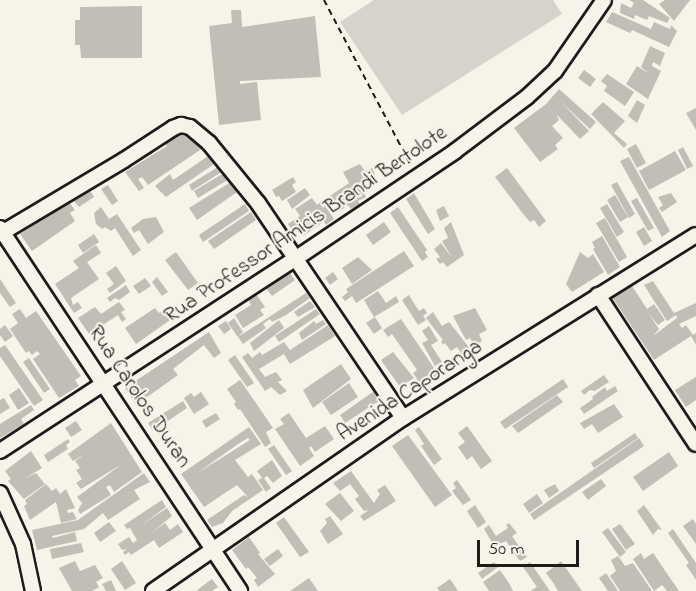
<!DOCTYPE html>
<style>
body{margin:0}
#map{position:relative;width:696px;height:591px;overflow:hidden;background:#f7f3e8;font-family:"Indie Flower",sans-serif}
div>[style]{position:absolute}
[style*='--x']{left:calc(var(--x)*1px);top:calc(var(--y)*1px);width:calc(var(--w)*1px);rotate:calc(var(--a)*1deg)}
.green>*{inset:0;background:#d7d3cb}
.building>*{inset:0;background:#c0beb5}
.path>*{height:2px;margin-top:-1px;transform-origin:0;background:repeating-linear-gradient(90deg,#1c1c1c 0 6px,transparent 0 10.5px)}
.roads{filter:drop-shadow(2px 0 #1c1c1c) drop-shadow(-2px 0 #1c1c1c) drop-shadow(0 2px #1c1c1c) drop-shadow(0 -2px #1c1c1c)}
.street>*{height:14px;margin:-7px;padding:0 7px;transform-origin:7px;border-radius:7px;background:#f7f3e8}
span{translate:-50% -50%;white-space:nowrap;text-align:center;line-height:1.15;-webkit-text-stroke:4.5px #f7f3e8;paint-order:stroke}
.street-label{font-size:21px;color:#1c1c1c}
.scale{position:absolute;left:477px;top:540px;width:102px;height:27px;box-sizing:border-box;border:3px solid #1c1c1c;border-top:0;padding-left:8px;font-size:18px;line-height:21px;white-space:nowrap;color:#1c1c1c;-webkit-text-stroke:4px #f7f3e8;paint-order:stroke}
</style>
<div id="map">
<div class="green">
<i style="clip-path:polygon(374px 0,553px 0,562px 14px,402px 115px,340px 22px)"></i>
</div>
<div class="building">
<i style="clip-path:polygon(629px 0,643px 0,670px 18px,667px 23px,649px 16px,647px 20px,635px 15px,634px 19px,620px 13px,621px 3px,631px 8px,634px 3px)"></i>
<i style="clip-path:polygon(665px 0,690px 0,674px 21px,659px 4px)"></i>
<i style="clip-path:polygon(142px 6px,142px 58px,81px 58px,80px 45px,75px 45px,75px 20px,80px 20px,80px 7px)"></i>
<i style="clip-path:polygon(231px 10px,241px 10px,242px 27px,315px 16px,321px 77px,240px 81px,240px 84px,257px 82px,261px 120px,219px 125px,209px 26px,232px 23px)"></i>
<i style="clip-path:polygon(612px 12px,651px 29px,654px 22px,670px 29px,671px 25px,677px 31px,669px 47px,632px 30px,630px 33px,606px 22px)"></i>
<i style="clip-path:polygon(650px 46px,665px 53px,660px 66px,653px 62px,652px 66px,661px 71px,648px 99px,626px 84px,637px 66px,650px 74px,641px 67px)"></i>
<i style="clip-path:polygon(584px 70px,596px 79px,590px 87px,578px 78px)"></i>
<i style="clip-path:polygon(607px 74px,634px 92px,625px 106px,604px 91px,607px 86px,601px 81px)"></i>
<i style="clip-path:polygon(559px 89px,596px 122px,590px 129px,562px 103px,589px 131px,580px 139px,556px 114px,559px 120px,552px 126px,563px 138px,555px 145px,558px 149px,540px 162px,514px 128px,546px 104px)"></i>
<i style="clip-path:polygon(637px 100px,645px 105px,637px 123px,628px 116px)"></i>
<i style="clip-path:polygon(603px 102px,625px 121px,614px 133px,627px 144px,624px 148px,591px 114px)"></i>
<i style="clip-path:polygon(696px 108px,696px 130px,686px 113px)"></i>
<i style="clip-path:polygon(176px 131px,189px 132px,206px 146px,148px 185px,142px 177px,138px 179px,144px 188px,139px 191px,125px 172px,167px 146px,162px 139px)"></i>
<i style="clip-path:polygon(636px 144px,646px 163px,637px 168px,627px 149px)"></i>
<i style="clip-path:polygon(683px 147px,693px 166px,687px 169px,678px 150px)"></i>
<i style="clip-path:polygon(675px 151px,686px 170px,649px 190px,639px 171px)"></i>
<i style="clip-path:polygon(211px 154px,217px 162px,166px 197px,155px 186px,170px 174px,173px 180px)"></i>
<i style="clip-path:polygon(629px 157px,670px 231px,662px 237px,620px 161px)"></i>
<i style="clip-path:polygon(360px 164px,365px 171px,373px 168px,375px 175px,364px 180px,370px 190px,364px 193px,366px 197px,358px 201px,352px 189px,350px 190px,360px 204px,351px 209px,348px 205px,340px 211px,330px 196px,349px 183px,343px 172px)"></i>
<i style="clip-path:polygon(221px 165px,223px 171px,192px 191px,189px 185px)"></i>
<i style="clip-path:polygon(507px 168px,546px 221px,539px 227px,534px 220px,530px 222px,524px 215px,495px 177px)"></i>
<i style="clip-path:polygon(224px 173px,229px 179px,198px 198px,194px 191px)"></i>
<i style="clip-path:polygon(293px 177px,296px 182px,292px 185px,296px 192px,282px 201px,279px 196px,276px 197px,272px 190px)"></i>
<i style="clip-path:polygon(231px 182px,237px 192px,197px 220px,189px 208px)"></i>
<i style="clip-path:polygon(617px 182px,635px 214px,629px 218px,611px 185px)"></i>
<i style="clip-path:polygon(108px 185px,118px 201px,112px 205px,101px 189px)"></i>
<i style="clip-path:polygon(305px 188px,310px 195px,292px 209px,287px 200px)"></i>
<i style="clip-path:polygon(89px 189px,94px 197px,79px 207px,73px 200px)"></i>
<i style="clip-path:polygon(414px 193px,435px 229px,428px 234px,406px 199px)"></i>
<i style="clip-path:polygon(671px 193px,677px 202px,662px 212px,659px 208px,663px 205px,658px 197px)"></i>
<i style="clip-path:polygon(615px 195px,628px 217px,620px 222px,607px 200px)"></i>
<i style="clip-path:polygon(312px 198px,317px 205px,322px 201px,334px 219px,326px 225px,320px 215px,317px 216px,322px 223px,303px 236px,299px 229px,294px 233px,288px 224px,300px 216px,295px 209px)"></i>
<i style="clip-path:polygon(637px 198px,654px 228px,648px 231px,631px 201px)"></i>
<i style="clip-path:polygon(69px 202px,75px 210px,70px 213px,75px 221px,32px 251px,20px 234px)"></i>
<i style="clip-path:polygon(245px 204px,249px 211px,203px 242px,199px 235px)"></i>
<i style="clip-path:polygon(607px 204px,624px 232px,617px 237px,600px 208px)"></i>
<i style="clip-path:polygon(444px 206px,449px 216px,440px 221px,436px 210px)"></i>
<i style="clip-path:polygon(101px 207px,109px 219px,117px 214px,141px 250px,133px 256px,115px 228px,111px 231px,105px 227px,102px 229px,96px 224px,94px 213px)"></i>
<i style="clip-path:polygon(398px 207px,427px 250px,425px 252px,428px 257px,422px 261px,390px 213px)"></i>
<i style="clip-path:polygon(251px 212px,256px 220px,214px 249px,208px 241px)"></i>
<i style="clip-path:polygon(156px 217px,164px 232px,148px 244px,139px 230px,134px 233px,131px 228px,143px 219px)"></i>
<i style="clip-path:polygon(605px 218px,627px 257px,619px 262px,596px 223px)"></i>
<i style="clip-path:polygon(384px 222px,391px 232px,373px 245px,366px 235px)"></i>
<i style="clip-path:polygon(451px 222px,464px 255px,447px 267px,443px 262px,440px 264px,436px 259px,440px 257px,434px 249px,441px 243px,452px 258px,442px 241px,448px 238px,444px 228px)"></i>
<i style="clip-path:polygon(644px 227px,652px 241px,644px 246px,636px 232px)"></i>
<i style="clip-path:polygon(94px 234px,99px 242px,83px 253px,78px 245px)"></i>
<i style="clip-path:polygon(602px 236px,620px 267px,608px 275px,593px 249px,595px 248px,592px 242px)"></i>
<i style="clip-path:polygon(96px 245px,101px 253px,87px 262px,99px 279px,71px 298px,73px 305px,78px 302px,82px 308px,74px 313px,55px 284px,79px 268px,73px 261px)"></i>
<i style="clip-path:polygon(404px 251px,414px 266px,356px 303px,352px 296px,345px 301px,342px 297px,348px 292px,346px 289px)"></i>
<i style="clip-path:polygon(176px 252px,198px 283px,188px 290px,165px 260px)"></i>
<i style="clip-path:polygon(580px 252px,588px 258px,593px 254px,604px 272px,572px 292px,566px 284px)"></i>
<i style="clip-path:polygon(358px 257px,372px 270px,352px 284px,342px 268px)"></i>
<i style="clip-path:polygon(116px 266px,126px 281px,110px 293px,107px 289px,114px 284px,106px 273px)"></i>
<i style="clip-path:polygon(289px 272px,295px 280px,272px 296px,266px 288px)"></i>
<i style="clip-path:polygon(333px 272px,338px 279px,330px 285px,325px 278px)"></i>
<i style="clip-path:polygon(157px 277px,168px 292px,162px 296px,152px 282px)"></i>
<i style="clip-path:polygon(145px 278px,151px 286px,139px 294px,133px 286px)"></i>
<i style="clip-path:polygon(0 279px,16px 303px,10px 307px,0 293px)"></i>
<i style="clip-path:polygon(653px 281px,674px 313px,696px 303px,696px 316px,679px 324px,682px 328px,686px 325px,693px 335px,696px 333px,696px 345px,691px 336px,654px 360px,612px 297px,632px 286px,647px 309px,654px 304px,665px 320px,658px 325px,648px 313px,659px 329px,653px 336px,677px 318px,676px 315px,667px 321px,644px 285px)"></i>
<i style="clip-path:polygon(126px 285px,130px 292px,119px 300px,115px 298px,110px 302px,107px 298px)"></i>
<i style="clip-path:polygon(254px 291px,265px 307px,260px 310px,264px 315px,243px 328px,235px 315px,251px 305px,247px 297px)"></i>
<i style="clip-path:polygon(378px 291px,386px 303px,396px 296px,399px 302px,374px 317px,364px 300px)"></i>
<i style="clip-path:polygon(306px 293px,310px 298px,286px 315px,272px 322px,270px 319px,263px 324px,266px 328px,243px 344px,238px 337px)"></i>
<i style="clip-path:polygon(409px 295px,419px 311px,424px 308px,427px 313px,423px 316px,426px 320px,418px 325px,402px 300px)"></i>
<i style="clip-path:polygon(310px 301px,315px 307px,298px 317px,294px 312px)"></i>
<i style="clip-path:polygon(119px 302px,125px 310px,121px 312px,126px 319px,122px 322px,118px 315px,89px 334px,78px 318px,95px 307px,101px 314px)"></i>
<i style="clip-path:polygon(155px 308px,159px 313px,163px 310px,170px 320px,136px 344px,125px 328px)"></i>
<i style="clip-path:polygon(475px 308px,487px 330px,479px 334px,482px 341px,474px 346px,470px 338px,466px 340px,453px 316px)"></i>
<i style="clip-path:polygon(20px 309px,26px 318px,36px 311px,81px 376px,75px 380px,79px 386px,59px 398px,33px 359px,40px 354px,37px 351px,32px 355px,29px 351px,26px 353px,10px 329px,18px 323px,12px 314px)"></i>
<i style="clip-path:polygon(316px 309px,320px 314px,279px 342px,275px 336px)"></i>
<i style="clip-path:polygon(433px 312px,442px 326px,449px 322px,472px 351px,463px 356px,457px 347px,451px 351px,445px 343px,443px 345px,441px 341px,443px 340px,426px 318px)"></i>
<i style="clip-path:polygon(375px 317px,382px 328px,374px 334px,366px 323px)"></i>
<i style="clip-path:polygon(234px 318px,243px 332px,238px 337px,228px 323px)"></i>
<i style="clip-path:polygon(401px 319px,440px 377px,432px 382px,430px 379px,421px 385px,413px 373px,417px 370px,392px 334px,388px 337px,383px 330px)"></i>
<i style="clip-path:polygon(279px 320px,284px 328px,254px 351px,250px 343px)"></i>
<i style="clip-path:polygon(323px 320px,326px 324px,302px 340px,299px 333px,314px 321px,316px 324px)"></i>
<i style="clip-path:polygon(226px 321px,231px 329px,224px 334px,218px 326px)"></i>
<i style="clip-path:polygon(5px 325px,13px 336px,5px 342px,0 335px,0 329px)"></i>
<i style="clip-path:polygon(328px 325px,335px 336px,332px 338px,290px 364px,284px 354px,259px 369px,265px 377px,276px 372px,282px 380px,278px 382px,287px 391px,280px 395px,271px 387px,265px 391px,242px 357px,248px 353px,252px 358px,260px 352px,262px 355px,284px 342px,290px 350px)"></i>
<i style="clip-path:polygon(429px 326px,438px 341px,431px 345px,442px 362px,435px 366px,422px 343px,428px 340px,422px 331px)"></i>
<i style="clip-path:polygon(209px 332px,221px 353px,214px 358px,204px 345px,173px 369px,178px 375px,136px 405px,125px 388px)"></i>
<i style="clip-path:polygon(5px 345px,43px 400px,34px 406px,0 356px,0 348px)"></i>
<i style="clip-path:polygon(393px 352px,414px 378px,400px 387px,381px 360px)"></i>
<i style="clip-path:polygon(235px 355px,254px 383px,247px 387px,228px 360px)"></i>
<i style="clip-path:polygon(29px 358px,50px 389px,44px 393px,23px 362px)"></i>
<i style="clip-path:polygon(341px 364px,351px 379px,313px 408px,303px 390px)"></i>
<i style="clip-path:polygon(604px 375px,609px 382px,595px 391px,590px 390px,584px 395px,581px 391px)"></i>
<i style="clip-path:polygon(696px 377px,696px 400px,686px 407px,675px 390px)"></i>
<i style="clip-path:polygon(563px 379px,568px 387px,505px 429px,500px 422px)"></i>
<i style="clip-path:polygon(240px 380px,273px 428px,266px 432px,271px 443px,265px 447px,240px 409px,238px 410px,234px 404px,236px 402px,227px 389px)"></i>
<i style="clip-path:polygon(349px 383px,358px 397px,331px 415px,322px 402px)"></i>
<i style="clip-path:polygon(615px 386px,618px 391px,584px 414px,580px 408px,593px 399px,592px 397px,605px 387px,607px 391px)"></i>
<i style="clip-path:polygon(19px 388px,29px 403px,18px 410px,9px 395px)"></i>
<i style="clip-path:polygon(201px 392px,209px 404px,194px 414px,184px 398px,191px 393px,194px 397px)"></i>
<i style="clip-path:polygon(373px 392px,379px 401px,345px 423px,340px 415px)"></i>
<i style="clip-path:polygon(557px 395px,563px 402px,518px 433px,512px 426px)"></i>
<i style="clip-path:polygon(4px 398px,10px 408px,0 414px,0 400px)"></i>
<i style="clip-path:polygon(183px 401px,187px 408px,153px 431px,148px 423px)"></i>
<i style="clip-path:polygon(614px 404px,623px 417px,598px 433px,592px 424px,584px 429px,580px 423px)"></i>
<i style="clip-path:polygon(31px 405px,34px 410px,21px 419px,24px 424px,0 438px,0 424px)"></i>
<i style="clip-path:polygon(216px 413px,220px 419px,206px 428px,202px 421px)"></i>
<i style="clip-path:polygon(289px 413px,306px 438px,325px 426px,334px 439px,315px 452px,311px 446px,309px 448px,314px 456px,300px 466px,275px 429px,284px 424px,280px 419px)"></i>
<i style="clip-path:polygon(76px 421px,82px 430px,71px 437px,65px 428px)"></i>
<i style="clip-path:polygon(111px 423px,142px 472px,114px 492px,110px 485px,106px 487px,111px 495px,80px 514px,78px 510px,82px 503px,77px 497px,122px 464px,81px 489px,76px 483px,82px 479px,76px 470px,80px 468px,75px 461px,85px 454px,73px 461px,68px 454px)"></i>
<i style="clip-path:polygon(467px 426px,492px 461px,481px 469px,472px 456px,467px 460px,458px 447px,465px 442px,458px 433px)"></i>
<i style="clip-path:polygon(evenodd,249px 427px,261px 444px,235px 460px,248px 477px,252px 474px,263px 490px,232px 511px,223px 523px,212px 527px,207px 520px,244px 495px,248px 497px,237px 485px,204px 507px,181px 474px,249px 427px,248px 438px,250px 440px,196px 474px,238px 444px,248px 438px)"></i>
<i style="clip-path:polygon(419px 427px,442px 459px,434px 465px,421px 446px,424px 444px,415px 430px)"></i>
<i style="clip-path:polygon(635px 433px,638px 438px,594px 468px,591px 463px)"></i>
<i style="clip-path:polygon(408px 435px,452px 495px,435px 507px,392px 446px)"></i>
<i style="clip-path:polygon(639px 438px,644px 446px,534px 520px,530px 514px)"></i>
<i style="clip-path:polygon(68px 439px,70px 442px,66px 445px,68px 449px,48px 462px,44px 455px)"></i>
<i style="clip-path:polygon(274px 445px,292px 471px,286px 475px,268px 449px)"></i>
<i style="clip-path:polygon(31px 451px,42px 468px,24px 479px,36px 473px,45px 484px,24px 499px,8px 481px,11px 479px,5px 471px)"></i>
<i style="clip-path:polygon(669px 452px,678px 466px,643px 491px,633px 477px)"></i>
<i style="clip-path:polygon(272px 460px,282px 476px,273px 483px,267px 476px,264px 478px,271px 488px,266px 492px,258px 480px,262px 478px,257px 471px)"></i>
<i style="clip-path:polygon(351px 471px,374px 503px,380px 494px,377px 490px,385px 485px,396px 501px,364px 521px,360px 516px,369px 510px,364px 511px,355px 499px,359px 496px,350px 484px,340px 491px,333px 483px)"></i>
<i style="clip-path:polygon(144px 473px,150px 482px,134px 490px,140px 499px,108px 520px,103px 513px,84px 529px,52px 536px,53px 538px,75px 532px,77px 541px,37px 550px,32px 530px,78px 520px)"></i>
<i style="clip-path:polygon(601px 479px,606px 486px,588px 500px,582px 492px)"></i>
<i style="clip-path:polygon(457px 480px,471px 500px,463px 505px,452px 491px,456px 488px,453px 483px)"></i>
<i style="clip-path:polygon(46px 484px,52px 491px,56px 488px,60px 494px,66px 489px,75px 508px,67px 510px,68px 513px,73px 512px,77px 519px,61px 523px,56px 502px,30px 520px,24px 506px,27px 504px,25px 500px)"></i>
<i style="clip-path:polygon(555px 484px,559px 491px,549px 498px,544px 490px)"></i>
<i style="clip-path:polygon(340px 493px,354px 511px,341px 521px,325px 504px)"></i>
<i style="clip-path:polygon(537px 494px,543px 503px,529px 513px,523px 504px)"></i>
<i style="clip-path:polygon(162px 500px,166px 507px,140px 526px,167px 508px,172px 516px,150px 534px,165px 523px,170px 530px,178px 524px,183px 532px,159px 548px,154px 540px,131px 555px,129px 552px,125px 555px,123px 552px,127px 549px,122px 550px,118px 544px,129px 537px,133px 543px,137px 540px,130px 528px,127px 529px,124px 525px)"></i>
<i style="clip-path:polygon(475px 505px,486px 522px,478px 528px,467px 511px)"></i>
<i style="clip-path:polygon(644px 505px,662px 530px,658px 529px,653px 535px,637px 511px)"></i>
<i style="clip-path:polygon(330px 516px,343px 534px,328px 544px,320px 531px,327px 523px,325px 519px)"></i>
<i style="clip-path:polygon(284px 517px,309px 552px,300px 557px,276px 523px)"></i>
<i style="clip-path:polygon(693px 519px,696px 524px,696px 544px,683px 526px)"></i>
<i style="clip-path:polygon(109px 522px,116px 531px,100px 542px,94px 533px)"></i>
<i style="clip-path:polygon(509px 523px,517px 533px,512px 536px,527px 557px,520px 561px,506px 541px,494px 546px,484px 529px,489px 525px,496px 536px,508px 528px,506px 525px)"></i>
<i style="clip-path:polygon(620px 524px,635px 544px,626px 550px,612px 529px)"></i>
<i style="clip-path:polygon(608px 528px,626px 552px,620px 557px,602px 532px)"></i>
<i style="clip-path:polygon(673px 529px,696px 563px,696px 580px,686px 565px,689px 563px,668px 533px)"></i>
<i style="clip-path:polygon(249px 537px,260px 553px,258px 554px,275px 574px,258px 587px,254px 580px,257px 578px,248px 567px,246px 569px,232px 550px)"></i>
<i style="clip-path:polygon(81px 543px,84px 552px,52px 559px,50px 549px)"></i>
<i style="clip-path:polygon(278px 549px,283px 556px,270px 566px,264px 559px)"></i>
<i style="clip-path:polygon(641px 553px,644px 559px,653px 553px,679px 591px,667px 591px,662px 585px,654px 591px,633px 559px)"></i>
<i style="clip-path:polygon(618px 556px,625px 566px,633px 563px,652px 591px,620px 591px,610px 576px,616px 571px,611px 560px)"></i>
<i style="clip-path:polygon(75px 561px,80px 571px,95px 565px,103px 578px,96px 582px,99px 587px,92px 591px,72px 591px,59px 568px)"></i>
<i style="clip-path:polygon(122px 561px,136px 583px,125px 590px,111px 569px)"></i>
<i style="clip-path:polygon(561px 561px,582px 591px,558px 591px,552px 581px,546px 573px)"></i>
<i style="clip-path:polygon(494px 562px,498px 567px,482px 579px,478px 573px)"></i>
<i style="clip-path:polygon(530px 562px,541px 578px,550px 591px,530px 591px,537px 587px,523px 567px)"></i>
<i style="clip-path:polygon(500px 570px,509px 583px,513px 591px,489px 591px,483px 582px)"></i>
<i style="clip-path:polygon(606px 573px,618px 591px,608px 591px,599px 578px)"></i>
<i style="clip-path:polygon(309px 578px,318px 591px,290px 591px)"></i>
<i style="clip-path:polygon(212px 579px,218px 587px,212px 591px,196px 591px)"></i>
<i style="clip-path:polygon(450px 579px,458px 591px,439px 591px,437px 588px)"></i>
<i style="clip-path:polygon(111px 580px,116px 591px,106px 591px,102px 584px)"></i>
</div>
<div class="path">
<i style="--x:324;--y:0;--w:185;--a:62.3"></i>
</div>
<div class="roads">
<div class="street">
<i style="--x:0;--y:228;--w:435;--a:56.5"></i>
<i style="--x:0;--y:234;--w:144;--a:-30.8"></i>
<i style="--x:124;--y:160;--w:59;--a:-33.1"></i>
<i style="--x:173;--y:128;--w:9;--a:-21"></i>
<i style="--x:181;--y:125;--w:9;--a:13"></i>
<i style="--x:190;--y:127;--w:25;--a:40"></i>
<i style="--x:209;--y:143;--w:77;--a:50.8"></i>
<i style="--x:258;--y:203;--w:259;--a:56"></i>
<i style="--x:598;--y:295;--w:178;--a:56.7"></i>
<i style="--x:0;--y:451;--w:352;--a:-33.1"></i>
<i style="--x:295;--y:259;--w:192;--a:-33.9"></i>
<i style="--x:454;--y:152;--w:91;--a:-37"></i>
<i style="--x:527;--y:97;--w:38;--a:-43"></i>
<i style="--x:555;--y:71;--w:86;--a:-55.4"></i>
<i style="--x:0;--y:493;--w:56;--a:65.7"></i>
<i style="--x:23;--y:544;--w:48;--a:78"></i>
<i style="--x:153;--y:591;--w:304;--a:-34.7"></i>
<i style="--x:403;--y:418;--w:345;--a:-32"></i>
</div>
</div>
<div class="street-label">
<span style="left:306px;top:225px;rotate:-34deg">Rua Professor Amicis Brandi Bertolote</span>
<span style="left:410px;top:391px;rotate:-33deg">Avenida Caporanga</span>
<span style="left:139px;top:397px;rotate:56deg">Rua Carolos Duran</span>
</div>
<div class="scale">50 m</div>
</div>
